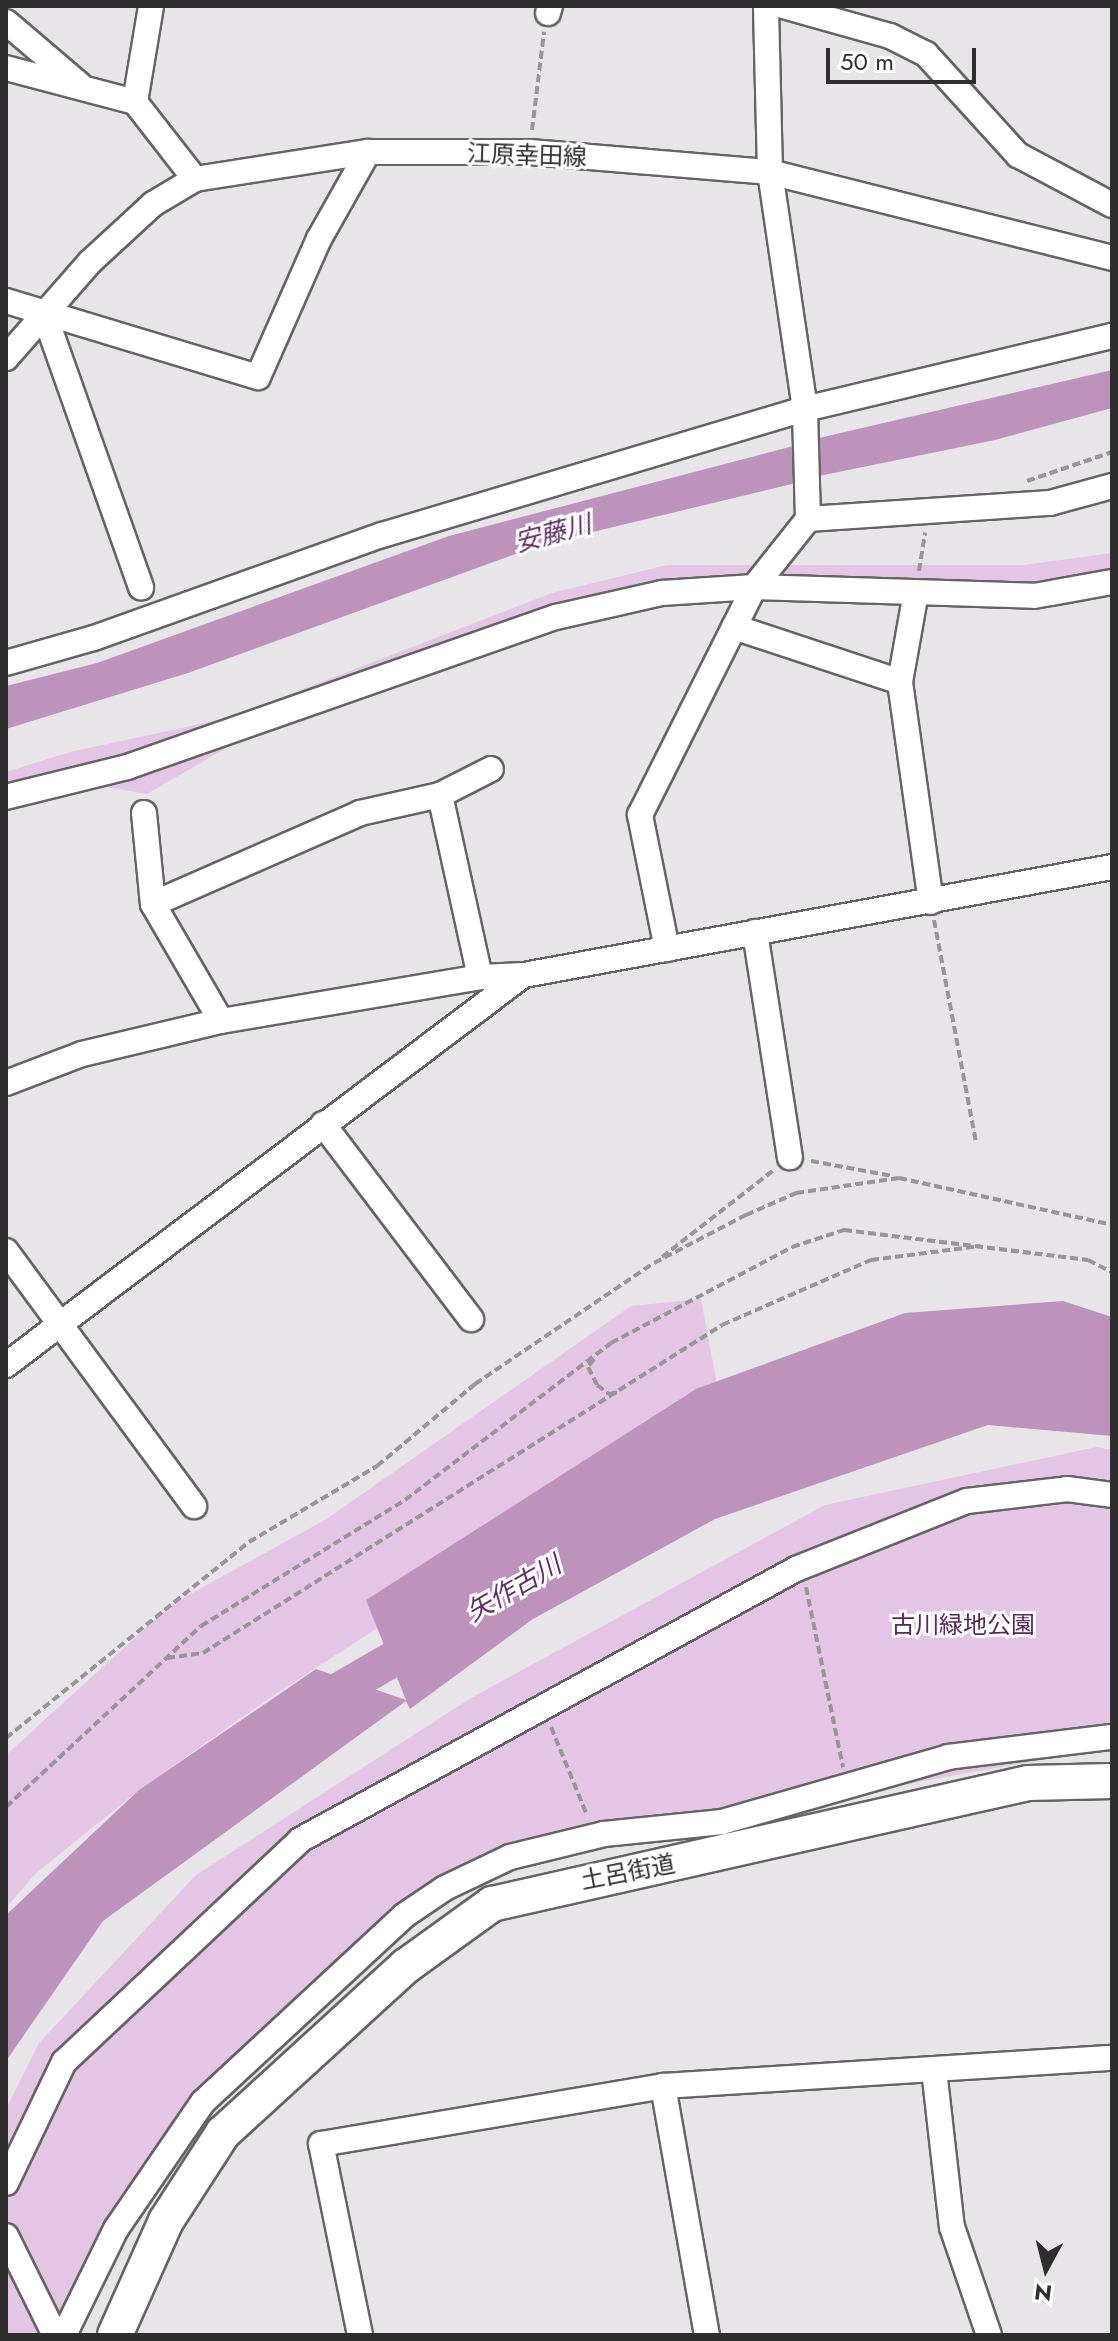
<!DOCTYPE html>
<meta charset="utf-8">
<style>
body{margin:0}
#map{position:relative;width:1118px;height:2341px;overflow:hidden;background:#e8e5e8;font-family:Jost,"Noto Sans JP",sans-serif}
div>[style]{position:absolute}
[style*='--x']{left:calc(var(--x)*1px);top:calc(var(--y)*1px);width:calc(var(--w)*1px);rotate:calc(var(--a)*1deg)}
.green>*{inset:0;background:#e5c5e5}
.water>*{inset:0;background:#bd93be}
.river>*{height:36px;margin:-18px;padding:0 18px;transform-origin:18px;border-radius:18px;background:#bd93be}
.path>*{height:4px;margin-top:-2px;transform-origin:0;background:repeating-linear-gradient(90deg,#979597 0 8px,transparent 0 12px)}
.roads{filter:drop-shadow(2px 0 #656365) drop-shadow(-2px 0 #656365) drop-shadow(0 2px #656365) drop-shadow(0 -2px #656365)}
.street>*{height:24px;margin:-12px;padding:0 12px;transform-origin:12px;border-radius:12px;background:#fff}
.secondary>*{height:34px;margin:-17px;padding:0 17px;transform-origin:17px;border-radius:17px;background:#fff}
span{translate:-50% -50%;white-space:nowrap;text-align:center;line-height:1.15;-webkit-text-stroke:6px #fff;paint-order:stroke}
.street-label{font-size:24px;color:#2f2e2f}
.park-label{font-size:24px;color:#5a265c}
.water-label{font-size:26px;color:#622e64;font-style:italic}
.frame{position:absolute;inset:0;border:8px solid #2f2e2f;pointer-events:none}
.north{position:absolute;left:1006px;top:2229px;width:80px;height:80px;-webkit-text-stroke:6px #fff;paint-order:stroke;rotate:187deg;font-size:22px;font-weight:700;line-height:32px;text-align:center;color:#2f2e2f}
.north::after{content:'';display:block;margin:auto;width:28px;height:36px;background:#2f2e2f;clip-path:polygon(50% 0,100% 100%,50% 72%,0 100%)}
.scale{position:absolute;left:826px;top:48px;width:150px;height:36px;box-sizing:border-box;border:4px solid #2f2e2f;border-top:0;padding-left:10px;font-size:24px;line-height:28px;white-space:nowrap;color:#2f2e2f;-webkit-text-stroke:6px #fff;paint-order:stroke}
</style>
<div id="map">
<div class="green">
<i style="clip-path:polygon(1112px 553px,1112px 590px,1040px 603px,921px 606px,786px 596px,683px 600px,539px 631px,240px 740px,147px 794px,94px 785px,6px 808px,6px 772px,70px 752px,228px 718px,552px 593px,667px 565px,1024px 565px)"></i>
<i style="clip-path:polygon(701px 1299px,721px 1405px,268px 1699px,139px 1790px,35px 1874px,6px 1908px,6px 1755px,172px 1604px,325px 1520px,631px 1306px)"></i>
<i style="clip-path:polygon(1097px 1447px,1112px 1450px,1112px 1747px,603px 1839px,450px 1892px,221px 2089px,77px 2311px,70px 2335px,6px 2335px,6px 2109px,39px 2043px,196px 1875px,471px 1698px,825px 1505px)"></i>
</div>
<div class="water">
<i style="clip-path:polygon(1112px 370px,1112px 408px,995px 440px,819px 476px,819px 438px)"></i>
<i style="clip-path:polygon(797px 445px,800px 482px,543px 544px,188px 673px,6px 729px,6px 686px,97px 663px,449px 536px)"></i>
<i style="clip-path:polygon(1063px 1301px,1112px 1317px,1112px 1436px,988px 1425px,715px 1519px,533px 1619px,410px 1709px,406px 1701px,103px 1921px,6px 2061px,6px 1915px,139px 1790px,316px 1669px,406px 1700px,366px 1600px,696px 1389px,905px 1313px)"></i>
</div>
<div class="river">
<i style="--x:312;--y:1706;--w:138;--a:-30.1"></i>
</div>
<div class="path">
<i style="--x:532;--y:130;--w:99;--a:-83"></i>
<i style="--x:1027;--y:481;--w:90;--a:-18.8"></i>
<i style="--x:919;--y:571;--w:39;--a:-81"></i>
<i style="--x:934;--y:920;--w:226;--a:79.3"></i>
<i style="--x:811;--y:1161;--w:83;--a:10.4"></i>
<i style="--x:662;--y:1257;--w:143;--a:-37.9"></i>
<i style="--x:594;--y:1359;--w:10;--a:127"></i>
<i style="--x:588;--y:1367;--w:20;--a:63"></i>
<i style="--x:597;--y:1385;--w:15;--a:37"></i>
<i style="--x:609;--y:1394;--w:10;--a:-11"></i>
<i style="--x:806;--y:1587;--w:184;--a:78.4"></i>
<i style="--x:167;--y:1658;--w:36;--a:-8"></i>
<i style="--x:203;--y:1653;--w:614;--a:-32.29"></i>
<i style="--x:722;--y:1325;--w:163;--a:-23.6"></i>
<i style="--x:871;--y:1260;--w:110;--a:-7.3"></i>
<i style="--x:551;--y:1727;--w:95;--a:67.8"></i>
<i style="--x:6;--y:1738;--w:312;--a:-38.9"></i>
<i style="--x:249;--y:1542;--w:149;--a:-30.7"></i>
<i style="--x:377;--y:1466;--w:128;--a:-39.9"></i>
<i style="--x:475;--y:1384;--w:216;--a:-34.1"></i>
<i style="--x:654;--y:1263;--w:104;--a:-27.6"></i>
<i style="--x:746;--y:1215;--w:55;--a:-23.7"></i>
<i style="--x:796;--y:1193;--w:104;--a:-8.3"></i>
<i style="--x:899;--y:1178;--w:218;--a:12.4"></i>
<i style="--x:6;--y:1807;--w:266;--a:-42.9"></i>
<i style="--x:201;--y:1626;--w:240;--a:-31.7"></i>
<i style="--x:405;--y:1500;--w:259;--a:-37.3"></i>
<i style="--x:611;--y:1343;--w:205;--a:-27.9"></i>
<i style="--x:792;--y:1247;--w:55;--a:-18.1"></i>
<i style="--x:844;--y:1230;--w:246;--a:7"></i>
<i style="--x:1088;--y:1260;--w:27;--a:27"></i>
</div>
<div class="roads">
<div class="street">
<i style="--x:783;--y:6;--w:111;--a:15.7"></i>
<i style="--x:890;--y:36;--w:40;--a:26.6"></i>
<i style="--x:926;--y:54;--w:137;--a:47.7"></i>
<i style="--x:1018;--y:155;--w:106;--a:28"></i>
<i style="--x:548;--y:13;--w:7;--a:-74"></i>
<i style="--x:6;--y:22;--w:97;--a:40.4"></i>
<i style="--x:6;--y:68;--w:133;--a:14.8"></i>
<i style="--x:135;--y:102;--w:98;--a:52.1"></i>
<i style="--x:135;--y:102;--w:97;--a:-80.5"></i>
<i style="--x:6;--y:301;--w:263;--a:16.8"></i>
<i style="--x:258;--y:377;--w:151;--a:-66.2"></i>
<i style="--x:319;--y:239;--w:100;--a:-60.6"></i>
<i style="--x:45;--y:316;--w:288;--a:70.5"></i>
<i style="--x:6;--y:358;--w:128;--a:-48.8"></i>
<i style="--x:90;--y:262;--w:86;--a:-42.6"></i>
<i style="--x:153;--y:204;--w:49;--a:-30.8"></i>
<i style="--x:195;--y:179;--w:175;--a:-8.9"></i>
<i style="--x:368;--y:152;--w:162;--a:0"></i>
<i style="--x:530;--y:152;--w:241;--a:4.8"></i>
<i style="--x:770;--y:172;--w:353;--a:14.1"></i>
<i style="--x:808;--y:519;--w:243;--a:-3.8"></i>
<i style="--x:1050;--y:503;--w:64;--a:-15.3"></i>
<i style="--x:734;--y:627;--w:175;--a:18.3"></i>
<i style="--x:900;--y:682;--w:91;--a:-79.9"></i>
<i style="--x:6;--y:663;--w:91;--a:-15.9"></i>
<i style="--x:94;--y:638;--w:306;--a:-19.7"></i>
<i style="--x:382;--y:535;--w:441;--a:-16.6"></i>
<i style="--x:805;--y:409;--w:316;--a:-13.4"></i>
<i style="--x:900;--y:682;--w:222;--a:82"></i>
<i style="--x:440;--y:795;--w:186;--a:77.6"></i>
<i style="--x:6;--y:797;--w:125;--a:-13.9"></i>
<i style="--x:127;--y:767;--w:454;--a:-19.3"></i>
<i style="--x:556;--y:617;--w:109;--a:-12.8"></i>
<i style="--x:662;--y:593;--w:92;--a:-3.7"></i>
<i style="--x:754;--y:587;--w:280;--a:1.8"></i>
<i style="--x:1034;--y:596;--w:79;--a:-10.2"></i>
<i style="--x:144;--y:813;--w:91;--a:84.4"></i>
<i style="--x:153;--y:904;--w:135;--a:59.8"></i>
<i style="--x:153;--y:904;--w:226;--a:-23.7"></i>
<i style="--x:360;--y:813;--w:82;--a:-12.7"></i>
<i style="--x:440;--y:795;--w:57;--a:-27"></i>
<i style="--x:755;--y:932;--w:228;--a:81.2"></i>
<i style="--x:667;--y:949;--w:137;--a:-101.4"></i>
<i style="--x:640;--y:815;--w:255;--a:-63.4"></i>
<i style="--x:754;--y:587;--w:87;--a:-51.5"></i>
<i style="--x:808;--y:519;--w:110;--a:-91.6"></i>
<i style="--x:805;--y:409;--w:240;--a:-98.4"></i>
<i style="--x:770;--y:172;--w:166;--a:-91.4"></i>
<i style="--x:6;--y:1083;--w:81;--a:-20.9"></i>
<i style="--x:82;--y:1054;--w:143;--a:-13.4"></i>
<i style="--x:221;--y:1021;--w:263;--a:-9.6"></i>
<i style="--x:480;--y:977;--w:44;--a:-2.6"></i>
<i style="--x:524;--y:975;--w:598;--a:-10.41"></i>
<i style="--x:323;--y:1124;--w:245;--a:52.8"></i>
<i style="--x:6;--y:1251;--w:317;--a:53.6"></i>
<i style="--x:6;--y:1365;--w:646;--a:-37.01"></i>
<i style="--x:934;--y:2070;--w:158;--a:83.5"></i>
<i style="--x:952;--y:2227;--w:114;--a:71.1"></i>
<i style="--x:663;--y:2086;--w:253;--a:80"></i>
<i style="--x:6;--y:2183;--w:134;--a:-64.4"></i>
<i style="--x:64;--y:2062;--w:324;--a:-43.2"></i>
<i style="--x:300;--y:1840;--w:565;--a:-28.65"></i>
<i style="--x:796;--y:1569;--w:184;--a:-21.7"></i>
<i style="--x:967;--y:1501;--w:101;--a:-6.8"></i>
<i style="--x:1067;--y:1489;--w:45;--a:7.6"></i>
<i style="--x:6;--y:2236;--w:110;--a:63.7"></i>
<i style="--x:64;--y:2335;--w:118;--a:-63.9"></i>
<i style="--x:116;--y:2229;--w:154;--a:-55.6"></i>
<i style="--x:203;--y:2102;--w:275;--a:-42.8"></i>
<i style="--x:405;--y:1915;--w:48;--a:-34"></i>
<i style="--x:445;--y:1888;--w:72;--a:-25.5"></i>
<i style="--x:510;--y:1857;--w:97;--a:-13.7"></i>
<i style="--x:604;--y:1834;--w:119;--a:-5.8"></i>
<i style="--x:722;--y:1822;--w:235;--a:-16"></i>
<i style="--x:948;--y:1757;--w:165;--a:-7"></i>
<i style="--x:360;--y:2335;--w:195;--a:-101.5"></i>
<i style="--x:321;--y:2144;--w:347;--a:-9.6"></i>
<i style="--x:663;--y:2086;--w:450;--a:-3.6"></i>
</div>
<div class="secondary">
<i style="--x:115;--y:2335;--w:125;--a:-65.9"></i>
<i style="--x:166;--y:2221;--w:105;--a:-57.1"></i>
<i style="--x:223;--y:2133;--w:248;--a:-42.4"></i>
<i style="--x:406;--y:1966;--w:106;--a:-35.8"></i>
<i style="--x:492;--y:1904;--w:549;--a:-12.72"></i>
<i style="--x:1028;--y:1783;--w:84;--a:-1.4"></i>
</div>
</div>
<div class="street-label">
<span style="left:527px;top:155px;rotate:2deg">江原幸田線</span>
<span style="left:628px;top:1872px;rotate:-11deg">土呂街道</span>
</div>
<div class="park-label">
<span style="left:963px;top:1625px">古川緑地公園</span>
</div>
<div class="water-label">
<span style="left:553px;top:534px;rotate:-15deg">安藤川</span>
<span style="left:514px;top:1589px;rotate:-30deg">矢作古川</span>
</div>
<div class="frame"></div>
<div class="north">N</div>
<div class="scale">50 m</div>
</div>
